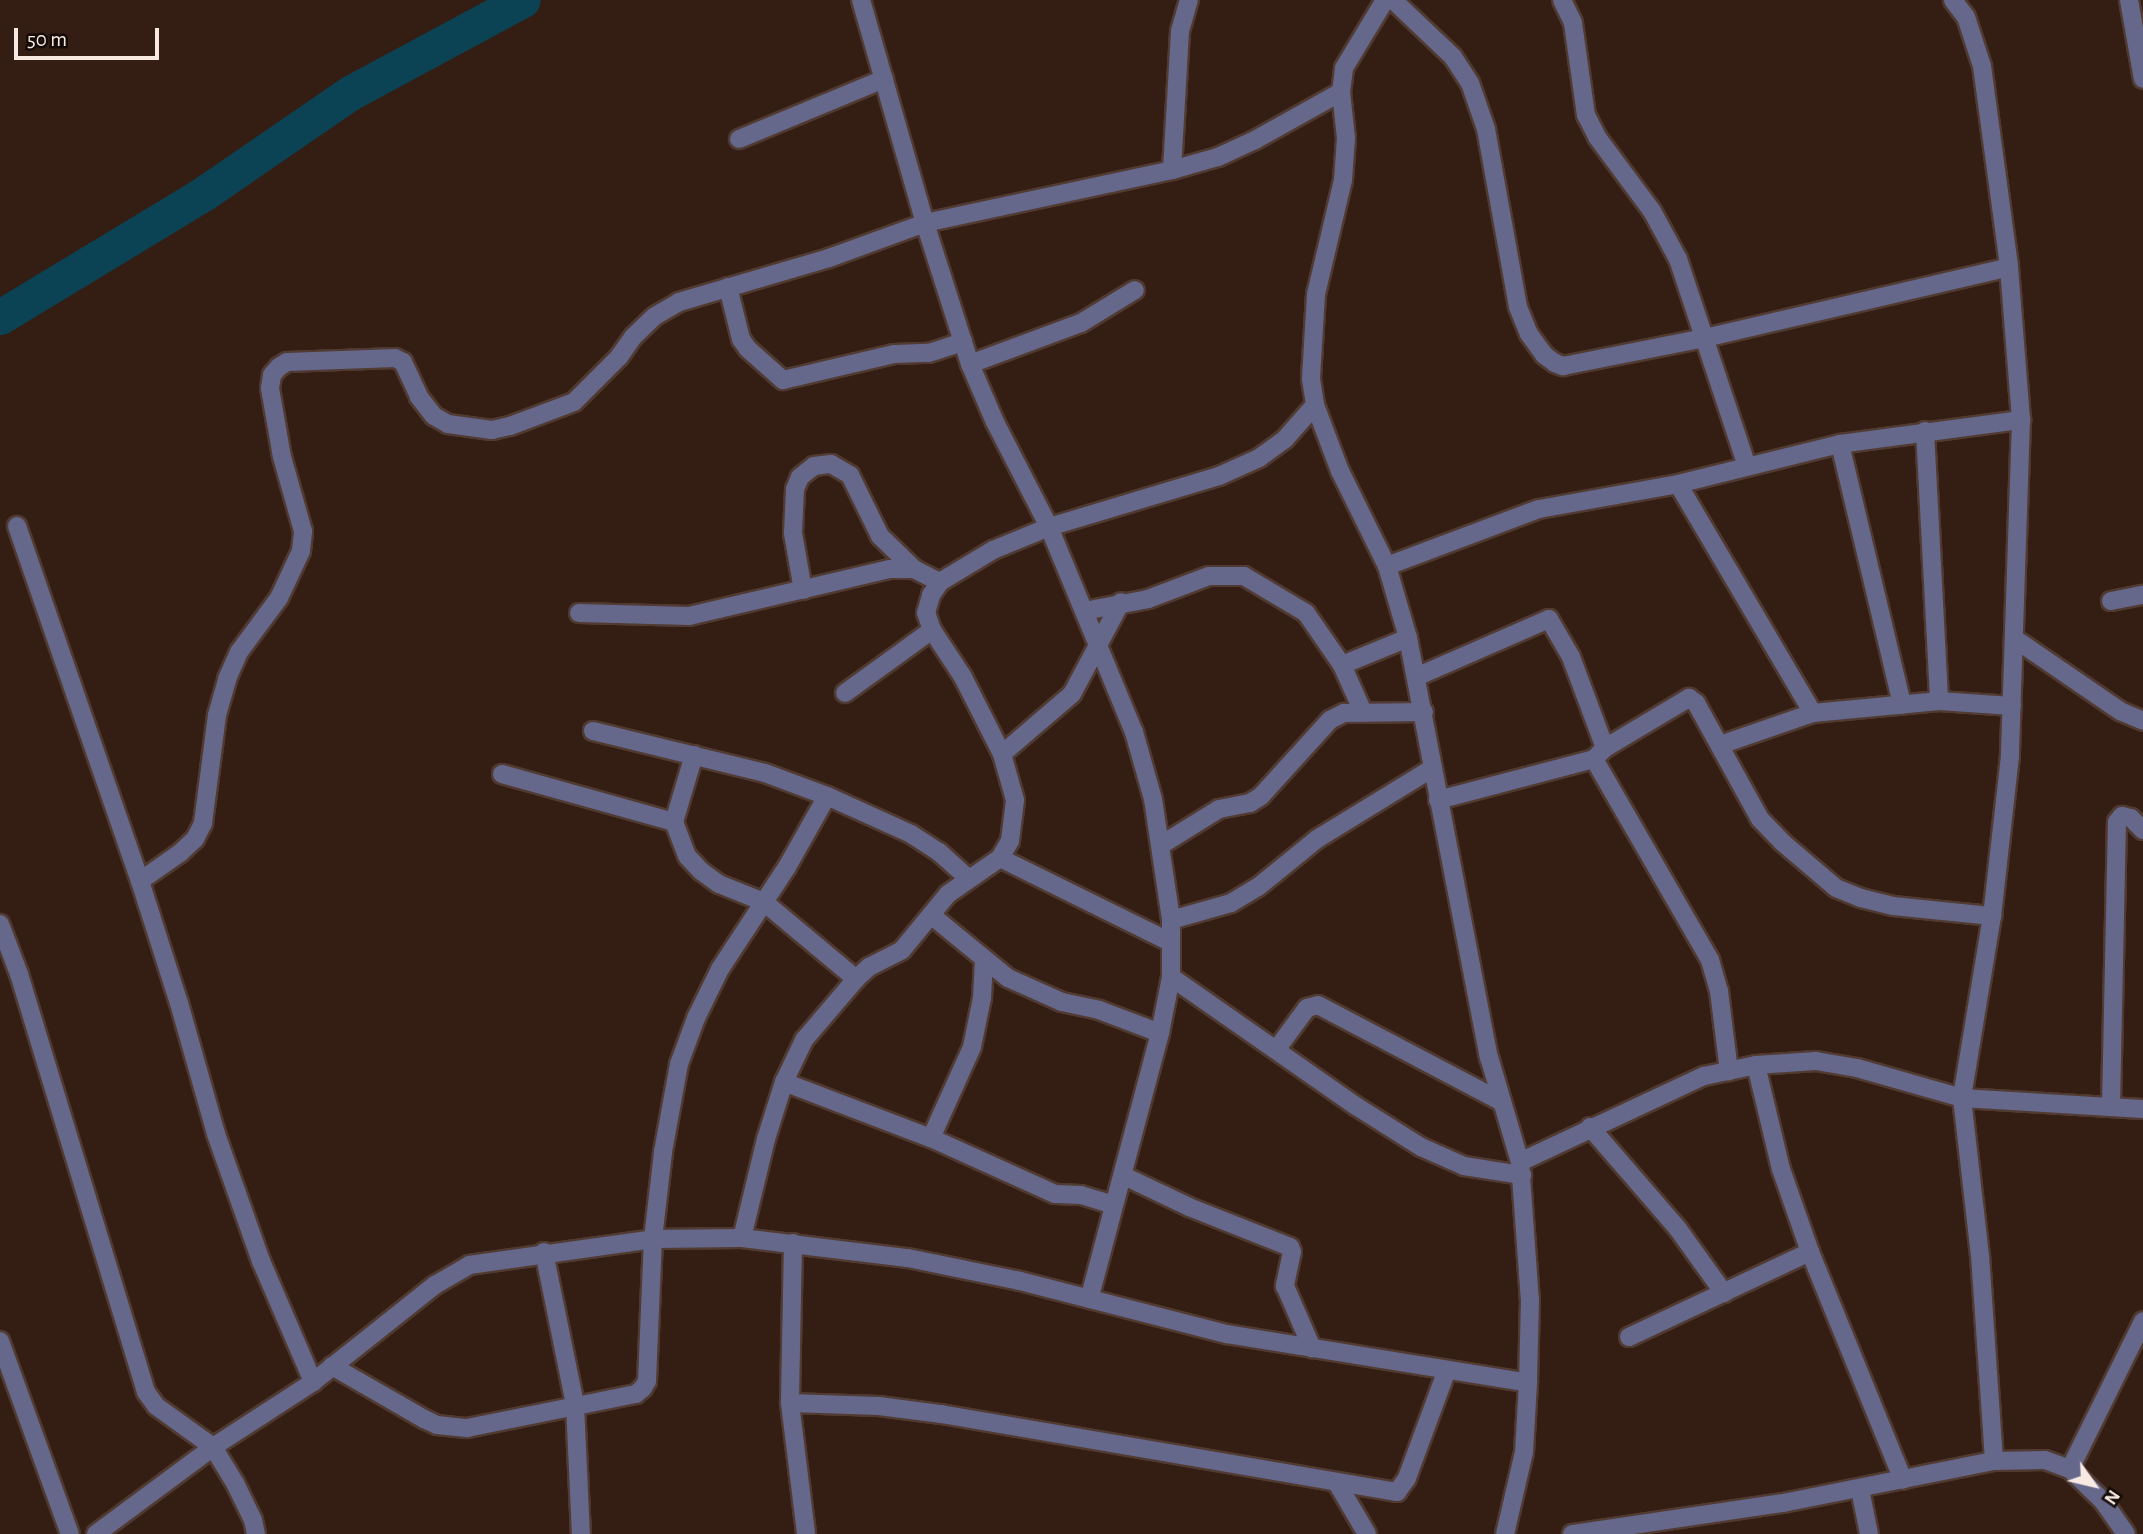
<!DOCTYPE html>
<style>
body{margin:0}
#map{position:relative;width:2143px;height:1534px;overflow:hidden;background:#341e14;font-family:"Alegreya Sans",sans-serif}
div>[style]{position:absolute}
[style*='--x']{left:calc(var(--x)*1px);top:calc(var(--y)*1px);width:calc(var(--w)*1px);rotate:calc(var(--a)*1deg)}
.river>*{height:35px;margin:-17.5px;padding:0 17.5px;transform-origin:17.5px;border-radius:17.5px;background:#0b4355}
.roads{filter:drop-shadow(2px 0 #503a31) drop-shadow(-2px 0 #503a31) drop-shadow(0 2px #503a31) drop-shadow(0 -2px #503a31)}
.minor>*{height:18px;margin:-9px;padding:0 9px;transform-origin:9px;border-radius:9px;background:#65688b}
span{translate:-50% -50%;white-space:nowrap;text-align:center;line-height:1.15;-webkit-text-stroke:5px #140b07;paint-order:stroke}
.north{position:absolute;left:2059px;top:1450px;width:70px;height:70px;-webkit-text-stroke:5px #140b07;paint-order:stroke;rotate:124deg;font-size:19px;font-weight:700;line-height:28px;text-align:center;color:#f9e9e3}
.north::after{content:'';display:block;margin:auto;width:24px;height:32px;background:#f9e9e3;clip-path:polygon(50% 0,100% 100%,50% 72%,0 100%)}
.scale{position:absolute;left:14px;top:28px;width:145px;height:32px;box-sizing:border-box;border:4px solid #f9e9e3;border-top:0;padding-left:9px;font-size:21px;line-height:24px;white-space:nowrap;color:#f9e9e3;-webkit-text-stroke:5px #140b07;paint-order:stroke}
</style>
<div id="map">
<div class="river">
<i style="--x:0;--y:317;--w:241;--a:-31.2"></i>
<i style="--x:206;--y:192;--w:175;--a:-34.5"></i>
<i style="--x:350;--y:93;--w:196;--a:-28.3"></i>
</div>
<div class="roads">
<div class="minor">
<i style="--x:861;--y:0;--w:232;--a:74"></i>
<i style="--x:925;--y:223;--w:148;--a:72.3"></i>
<i style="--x:970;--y:364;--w:63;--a:66.7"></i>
<i style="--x:995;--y:422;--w:118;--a:62.8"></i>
<i style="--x:1049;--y:527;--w:177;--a:-16.7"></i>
<i style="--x:1219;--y:476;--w:44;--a:-24.2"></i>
<i style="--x:1259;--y:458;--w:32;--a:-36"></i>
<i style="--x:1285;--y:439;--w:45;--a:-48.6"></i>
<i style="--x:1385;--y:0;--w:79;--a:121.1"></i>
<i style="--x:1344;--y:68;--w:24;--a:97"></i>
<i style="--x:1341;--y:92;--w:46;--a:83.8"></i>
<i style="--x:1346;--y:138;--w:42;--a:94.1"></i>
<i style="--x:1343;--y:180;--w:117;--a:103.3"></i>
<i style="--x:1316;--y:294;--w:85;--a:93.4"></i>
<i style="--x:1311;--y:379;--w:26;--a:81"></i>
<i style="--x:1315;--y:405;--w:71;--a:69.3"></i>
<i style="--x:1340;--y:471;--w:106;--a:63.7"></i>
<i style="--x:1387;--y:566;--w:75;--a:73.7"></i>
<i style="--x:1408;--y:638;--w:427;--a:79.1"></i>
<i style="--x:1489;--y:1057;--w:109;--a:73.6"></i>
<i style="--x:1520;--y:1162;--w:138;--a:85.9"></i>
<i style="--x:1530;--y:1300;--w:83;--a:91.4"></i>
<i style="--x:1528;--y:1383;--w:69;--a:93.3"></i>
<i style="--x:1524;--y:1452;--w:84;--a:103"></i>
<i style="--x:1393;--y:0;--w:83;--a:43.5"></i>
<i style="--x:1453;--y:57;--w:31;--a:57"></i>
<i style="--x:1470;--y:83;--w:49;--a:70.8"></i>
<i style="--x:1486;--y:129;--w:181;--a:79.8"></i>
<i style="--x:1518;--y:307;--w:29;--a:68"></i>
<i style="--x:1529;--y:334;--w:26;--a:54"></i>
<i style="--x:1544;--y:355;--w:14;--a:36"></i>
<i style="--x:1555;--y:363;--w:9;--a:21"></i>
<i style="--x:1563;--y:366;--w:145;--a:-11.2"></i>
<i style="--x:1705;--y:338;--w:312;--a:-13.1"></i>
<i style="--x:1562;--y:0;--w:25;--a:64"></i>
<i style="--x:1573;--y:23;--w:93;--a:82"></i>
<i style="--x:1586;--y:115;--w:25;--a:63"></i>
<i style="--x:1597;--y:137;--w:92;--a:53.4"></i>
<i style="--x:1652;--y:211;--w:55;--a:61.6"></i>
<i style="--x:1678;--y:259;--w:216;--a:71.6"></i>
<i style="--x:1953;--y:0;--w:21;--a:53"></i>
<i style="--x:1966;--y:17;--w:52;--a:71.9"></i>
<i style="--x:1982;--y:66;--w:203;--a:82.3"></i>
<i style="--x:2009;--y:267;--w:153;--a:85.5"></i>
<i style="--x:2021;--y:420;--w:336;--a:91.9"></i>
<i style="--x:2010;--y:756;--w:161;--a:96.4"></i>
<i style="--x:1992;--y:916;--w:184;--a:99.4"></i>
<i style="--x:1962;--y:1098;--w:158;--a:83.5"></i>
<i style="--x:1980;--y:1255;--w:206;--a:86.1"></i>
<i style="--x:2129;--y:0;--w:80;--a:80"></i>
<i style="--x:739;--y:139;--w:157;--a:-22.5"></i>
<i style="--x:1172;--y:170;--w:139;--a:-86.7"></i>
<i style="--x:1180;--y:31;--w:32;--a:-74"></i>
<i style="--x:728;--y:287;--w:54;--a:76"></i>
<i style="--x:741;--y:339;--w:12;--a:55"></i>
<i style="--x:748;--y:349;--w:47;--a:41.5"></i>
<i style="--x:783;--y:380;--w:114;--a:-13.2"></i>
<i style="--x:894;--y:354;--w:35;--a:-2"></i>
<i style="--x:929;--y:353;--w:36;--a:-18"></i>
<i style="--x:970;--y:364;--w:118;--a:-20.3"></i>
<i style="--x:1081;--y:323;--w:63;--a:-31.4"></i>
<i style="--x:1925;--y:431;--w:270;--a:87"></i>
<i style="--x:1840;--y:444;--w:268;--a:76.6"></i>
<i style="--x:1678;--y:484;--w:266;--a:59.5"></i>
<i style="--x:17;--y:526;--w:376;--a:70.9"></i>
<i style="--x:140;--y:881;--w:128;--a:72.3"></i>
<i style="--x:179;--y:1003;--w:136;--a:74.2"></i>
<i style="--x:216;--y:1134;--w:135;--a:70.5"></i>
<i style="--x:261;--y:1261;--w:132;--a:66.7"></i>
<i style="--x:1387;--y:566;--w:162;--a:-20.6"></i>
<i style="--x:1539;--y:509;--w:141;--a:-10.2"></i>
<i style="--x:1678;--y:484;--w:167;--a:-13.9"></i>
<i style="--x:1840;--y:444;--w:183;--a:-7.6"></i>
<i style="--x:803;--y:590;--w:58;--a:-100"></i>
<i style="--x:793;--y:533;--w:44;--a:-87.4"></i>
<i style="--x:795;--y:489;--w:13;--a:-67"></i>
<i style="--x:800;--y:477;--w:18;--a:-38"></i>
<i style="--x:814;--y:466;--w:17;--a:-7"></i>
<i style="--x:831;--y:464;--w:22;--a:30"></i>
<i style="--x:850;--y:475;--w:68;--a:63.8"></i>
<i style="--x:880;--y:536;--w:47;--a:44.1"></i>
<i style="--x:2111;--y:601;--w:33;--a:-11"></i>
<i style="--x:1084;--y:611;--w:65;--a:-10.6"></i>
<i style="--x:1148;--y:599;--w:65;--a:-20.7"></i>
<i style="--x:1209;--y:576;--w:35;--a:0"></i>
<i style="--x:1244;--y:576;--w:72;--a:30.8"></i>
<i style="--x:1306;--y:613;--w:63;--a:55.3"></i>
<i style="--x:1342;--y:665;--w:51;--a:65.9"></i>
<i style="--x:579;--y:613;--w:110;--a:1.6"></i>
<i style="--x:689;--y:616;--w:206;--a:-13.2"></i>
<i style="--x:890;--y:569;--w:24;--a:0"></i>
<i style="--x:914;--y:569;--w:29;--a:27"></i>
<i style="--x:2015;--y:639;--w:127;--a:34.4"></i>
<i style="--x:2120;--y:711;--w:25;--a:23"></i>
<i style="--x:1342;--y:665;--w:71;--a:-22.2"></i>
<i style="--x:1416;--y:677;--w:145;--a:-23.6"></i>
<i style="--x:1549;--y:619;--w:44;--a:59.9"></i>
<i style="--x:1571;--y:657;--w:97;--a:69.5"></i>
<i style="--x:845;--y:693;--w:107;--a:-35.9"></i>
<i style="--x:593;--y:731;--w:177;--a:13.7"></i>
<i style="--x:765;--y:773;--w:66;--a:20.4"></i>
<i style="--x:827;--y:796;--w:92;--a:24.3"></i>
<i style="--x:911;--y:834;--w:33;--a:33"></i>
<i style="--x:939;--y:852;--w:39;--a:42"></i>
<i style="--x:1720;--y:745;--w:98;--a:-19"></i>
<i style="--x:1813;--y:713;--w:127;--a:-5.4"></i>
<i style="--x:1939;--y:701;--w:73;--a:3.9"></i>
<i style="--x:1002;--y:754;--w:92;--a:-40.6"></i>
<i style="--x:1072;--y:694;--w:104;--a:-62"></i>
<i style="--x:1594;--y:759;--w:232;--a:60"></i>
<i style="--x:1710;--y:960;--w:32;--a:74"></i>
<i style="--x:1719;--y:991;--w:81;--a:82.9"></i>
<i style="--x:502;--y:774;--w:179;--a:15.6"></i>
<i style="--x:674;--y:822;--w:70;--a:-73.4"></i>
<i style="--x:1438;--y:800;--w:161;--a:-14.7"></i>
<i style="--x:1594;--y:759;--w:16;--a:-45"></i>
<i style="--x:1605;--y:748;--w:98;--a:-30.8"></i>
<i style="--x:1689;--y:698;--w:9;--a:36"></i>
<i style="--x:1696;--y:703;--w:132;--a:61.1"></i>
<i style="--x:1760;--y:819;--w:32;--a:46"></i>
<i style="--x:1782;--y:842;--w:71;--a:40.4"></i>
<i style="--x:1836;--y:888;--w:27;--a:22"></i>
<i style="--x:1861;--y:898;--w:33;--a:14"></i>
<i style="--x:1893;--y:906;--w:100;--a:5.8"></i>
<i style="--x:674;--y:822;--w:36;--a:69"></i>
<i style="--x:687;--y:856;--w:21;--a:47"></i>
<i style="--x:701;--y:871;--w:22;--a:36"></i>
<i style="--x:719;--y:884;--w:48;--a:21.8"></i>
<i style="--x:764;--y:902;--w:120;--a:39.9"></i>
<i style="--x:1161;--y:845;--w:68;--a:-31.8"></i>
<i style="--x:1219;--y:809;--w:32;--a:-11"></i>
<i style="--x:1250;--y:803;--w:13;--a:-32"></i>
<i style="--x:1261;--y:796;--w:103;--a:-47.8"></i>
<i style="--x:1330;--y:720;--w:16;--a:-27"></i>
<i style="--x:1344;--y:713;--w:80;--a:-0.7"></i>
<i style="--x:1000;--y:858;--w:190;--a:26.3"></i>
<i style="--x:140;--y:881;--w:49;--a:-35"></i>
<i style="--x:180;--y:853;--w:21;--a:-43"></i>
<i style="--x:195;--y:839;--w:18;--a:-63"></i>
<i style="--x:203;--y:823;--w:109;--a:-82.6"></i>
<i style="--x:217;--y:715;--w:37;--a:-74"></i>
<i style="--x:227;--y:679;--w:30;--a:-66"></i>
<i style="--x:239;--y:652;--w:67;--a:-53.5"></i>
<i style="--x:279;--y:598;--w:52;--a:-64.9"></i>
<i style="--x:301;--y:551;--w:20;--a:-84"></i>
<i style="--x:303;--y:531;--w:77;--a:-105.8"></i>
<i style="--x:282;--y:457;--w:70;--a:-99.9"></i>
<i style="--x:270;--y:388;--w:13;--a:-81"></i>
<i style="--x:272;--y:375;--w:11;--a:-49"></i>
<i style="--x:279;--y:367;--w:9;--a:-32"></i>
<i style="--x:287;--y:362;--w:108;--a:-2.1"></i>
<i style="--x:395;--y:358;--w:9;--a:27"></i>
<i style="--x:403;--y:362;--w:38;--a:65"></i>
<i style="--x:419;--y:397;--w:24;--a:52"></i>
<i style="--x:434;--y:416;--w:16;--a:30"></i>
<i style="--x:448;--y:424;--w:44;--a:7.8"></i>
<i style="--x:492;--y:430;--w:18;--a:-13"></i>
<i style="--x:510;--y:426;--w:68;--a:-20.6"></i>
<i style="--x:574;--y:402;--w:64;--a:-45"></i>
<i style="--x:619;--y:357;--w:24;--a:-55"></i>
<i style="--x:633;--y:337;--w:30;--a:-44"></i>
<i style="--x:655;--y:316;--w:28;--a:-30"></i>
<i style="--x:679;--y:302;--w:156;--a:-16.3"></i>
<i style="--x:829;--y:258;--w:102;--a:-20"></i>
<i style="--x:925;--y:223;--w:253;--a:-12.1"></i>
<i style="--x:1172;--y:170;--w:48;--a:-15.8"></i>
<i style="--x:1218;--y:157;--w:41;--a:-24.7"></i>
<i style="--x:1255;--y:140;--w:98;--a:-29.2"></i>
<i style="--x:931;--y:915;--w:99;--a:39.3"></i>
<i style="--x:1008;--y:978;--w:59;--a:24"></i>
<i style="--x:1062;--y:1002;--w:38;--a:12"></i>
<i style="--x:1099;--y:1010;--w:65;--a:20.7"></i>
<i style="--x:1171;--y:920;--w:62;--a:-15.8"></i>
<i style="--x:1231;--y:903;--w:31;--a:-31"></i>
<i style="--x:1258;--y:887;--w:76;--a:-39.1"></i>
<i style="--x:1317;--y:839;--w:136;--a:-31.5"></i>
<i style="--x:0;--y:924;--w:53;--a:69.2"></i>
<i style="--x:19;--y:974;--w:437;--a:73.1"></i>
<i style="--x:146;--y:1392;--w:17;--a:54"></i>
<i style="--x:156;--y:1406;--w:70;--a:35.7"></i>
<i style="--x:213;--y:1447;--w:42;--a:58.6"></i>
<i style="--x:235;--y:1483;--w:41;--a:64.1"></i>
<i style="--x:253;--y:1520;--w:14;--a:78"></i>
<i style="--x:1171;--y:977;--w:226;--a:34.9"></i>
<i style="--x:1356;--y:1106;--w:77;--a:32.2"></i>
<i style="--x:1421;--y:1147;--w:47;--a:23.8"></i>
<i style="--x:1464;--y:1166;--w:59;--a:8.8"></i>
<i style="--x:1276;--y:1050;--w:52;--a:-53.6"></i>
<i style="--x:1307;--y:1008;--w:11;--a:-15"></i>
<i style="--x:1318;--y:1005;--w:206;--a:27.8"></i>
<i style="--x:1756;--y:1065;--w:107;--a:76.5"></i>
<i style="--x:1781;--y:1169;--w:88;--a:70.7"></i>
<i style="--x:1810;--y:1252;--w:246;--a:67.8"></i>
<i style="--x:784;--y:1082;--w:157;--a:20.9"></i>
<i style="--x:931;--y:1138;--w:136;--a:24.3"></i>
<i style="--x:1055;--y:1194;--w:26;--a:2"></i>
<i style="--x:1081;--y:1195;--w:34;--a:17"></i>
<i style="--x:2111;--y:1106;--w:284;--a:-88.8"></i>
<i style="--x:2117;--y:822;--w:8;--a:-50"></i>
<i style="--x:2122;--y:816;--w:9;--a:13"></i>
<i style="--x:2131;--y:818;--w:17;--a:45"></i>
<i style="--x:1590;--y:1127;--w:135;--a:49.2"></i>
<i style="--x:1678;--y:1229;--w:79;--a:54.3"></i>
<i style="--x:931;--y:1138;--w:100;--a:-65.7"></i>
<i style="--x:972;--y:1047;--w:50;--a:-78.5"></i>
<i style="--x:982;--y:998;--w:36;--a:-87"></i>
<i style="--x:1520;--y:1162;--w:203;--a:-25.1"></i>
<i style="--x:1704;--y:1076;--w:53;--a:-11.9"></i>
<i style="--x:1756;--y:1065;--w:60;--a:-3.8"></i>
<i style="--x:1816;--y:1061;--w:42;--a:9.7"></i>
<i style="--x:1857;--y:1068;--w:109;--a:15.9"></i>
<i style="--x:1962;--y:1098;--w:181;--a:3.5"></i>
<i style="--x:1124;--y:1176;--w:72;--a:25.5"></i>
<i style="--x:1189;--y:1207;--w:109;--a:21.6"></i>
<i style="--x:1290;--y:1247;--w:5;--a:68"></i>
<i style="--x:1292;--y:1252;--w:35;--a:102"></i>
<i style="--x:1285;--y:1286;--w:68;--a:66.5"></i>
<i style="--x:742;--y:1238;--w:102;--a:-76.4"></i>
<i style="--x:766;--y:1139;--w:60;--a:-72.5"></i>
<i style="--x:784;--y:1082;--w:47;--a:-64.5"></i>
<i style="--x:804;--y:1040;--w:80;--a:-49.6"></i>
<i style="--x:856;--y:979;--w:18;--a:-43"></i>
<i style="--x:869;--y:967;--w:37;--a:-27"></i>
<i style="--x:902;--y:950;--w:72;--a:-50.6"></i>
<i style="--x:948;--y:894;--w:63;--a:-34.7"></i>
<i style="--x:1000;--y:858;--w:20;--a:-60"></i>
<i style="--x:1010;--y:841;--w:41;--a:-83"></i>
<i style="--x:1015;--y:800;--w:48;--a:-105.8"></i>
<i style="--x:1002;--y:754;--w:86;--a:-116.9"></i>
<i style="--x:963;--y:677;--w:56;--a:-123.4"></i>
<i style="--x:932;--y:630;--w:18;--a:-109"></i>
<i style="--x:926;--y:613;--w:19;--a:-74"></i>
<i style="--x:931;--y:595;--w:16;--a:-55"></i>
<i style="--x:940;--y:582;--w:62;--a:-31.1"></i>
<i style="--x:993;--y:550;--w:61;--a:-22.3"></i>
<i style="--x:1049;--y:527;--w:222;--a:67.5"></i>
<i style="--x:1134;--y:732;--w:70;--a:74.2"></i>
<i style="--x:1153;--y:799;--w:122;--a:81.5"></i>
<i style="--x:1171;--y:920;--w:57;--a:90"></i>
<i style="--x:1171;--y:977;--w:57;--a:101.1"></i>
<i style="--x:1160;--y:1033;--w:275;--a:104.9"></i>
<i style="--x:793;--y:1243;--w:160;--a:91.1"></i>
<i style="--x:790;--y:1403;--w:89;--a:1.9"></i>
<i style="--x:879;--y:1406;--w:63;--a:7.4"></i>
<i style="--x:941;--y:1414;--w:463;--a:9.7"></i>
<i style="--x:1397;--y:1492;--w:17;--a:-54"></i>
<i style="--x:1407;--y:1478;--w:115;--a:-69.7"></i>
<i style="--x:544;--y:1252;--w:155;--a:78.5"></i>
<i style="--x:575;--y:1404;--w:130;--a:87.4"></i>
<i style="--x:1629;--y:1337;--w:200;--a:-25.2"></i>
<i style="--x:0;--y:1341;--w:205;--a:70.1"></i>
<i style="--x:332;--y:1366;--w:106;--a:29.9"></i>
<i style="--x:424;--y:1419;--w:14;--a:25"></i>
<i style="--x:437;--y:1425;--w:30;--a:6"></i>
<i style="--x:467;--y:1428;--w:172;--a:-11.4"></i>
<i style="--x:636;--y:1394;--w:9;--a:-41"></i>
<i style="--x:643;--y:1388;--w:8;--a:-60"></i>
<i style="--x:647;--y:1381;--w:142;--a:-87.6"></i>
<i style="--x:653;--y:1239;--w:88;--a:-83.4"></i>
<i style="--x:663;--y:1152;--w:89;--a:-79.7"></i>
<i style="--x:679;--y:1064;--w:49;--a:-69.7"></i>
<i style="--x:696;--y:1018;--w:55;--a:-63.9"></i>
<i style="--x:720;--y:969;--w:122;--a:-56.7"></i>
<i style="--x:787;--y:867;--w:81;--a:-60.6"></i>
<i style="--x:790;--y:1403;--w:132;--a:83"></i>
<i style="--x:2070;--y:1469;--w:165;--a:-63.7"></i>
<i style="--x:1337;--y:1483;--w:59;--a:59.5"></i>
<i style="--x:1860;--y:1489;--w:46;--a:78.7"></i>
<i style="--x:96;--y:1534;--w:146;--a:-36.6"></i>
<i style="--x:213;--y:1447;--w:119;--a:-33"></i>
<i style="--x:313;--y:1382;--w:156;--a:-38.5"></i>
<i style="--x:435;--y:1285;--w:39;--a:-30"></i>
<i style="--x:469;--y:1265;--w:186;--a:-8"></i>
<i style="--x:653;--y:1239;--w:89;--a:-0.6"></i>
<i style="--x:742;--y:1238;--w:167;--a:6.9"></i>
<i style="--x:908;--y:1258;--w:114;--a:11.6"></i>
<i style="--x:1020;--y:1281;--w:214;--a:14.4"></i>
<i style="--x:1227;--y:1334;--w:305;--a:9.2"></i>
<i style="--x:1572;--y:1534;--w:213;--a:-8.4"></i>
<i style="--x:1783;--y:1503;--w:215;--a:-11.3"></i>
<i style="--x:1994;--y:1461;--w:51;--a:-1.1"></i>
<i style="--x:2045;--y:1460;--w:27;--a:20"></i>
<i style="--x:2070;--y:1469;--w:46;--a:44.1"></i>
<i style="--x:2103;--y:1501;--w:40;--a:55.1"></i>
</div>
</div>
<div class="north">N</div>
<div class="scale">50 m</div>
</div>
